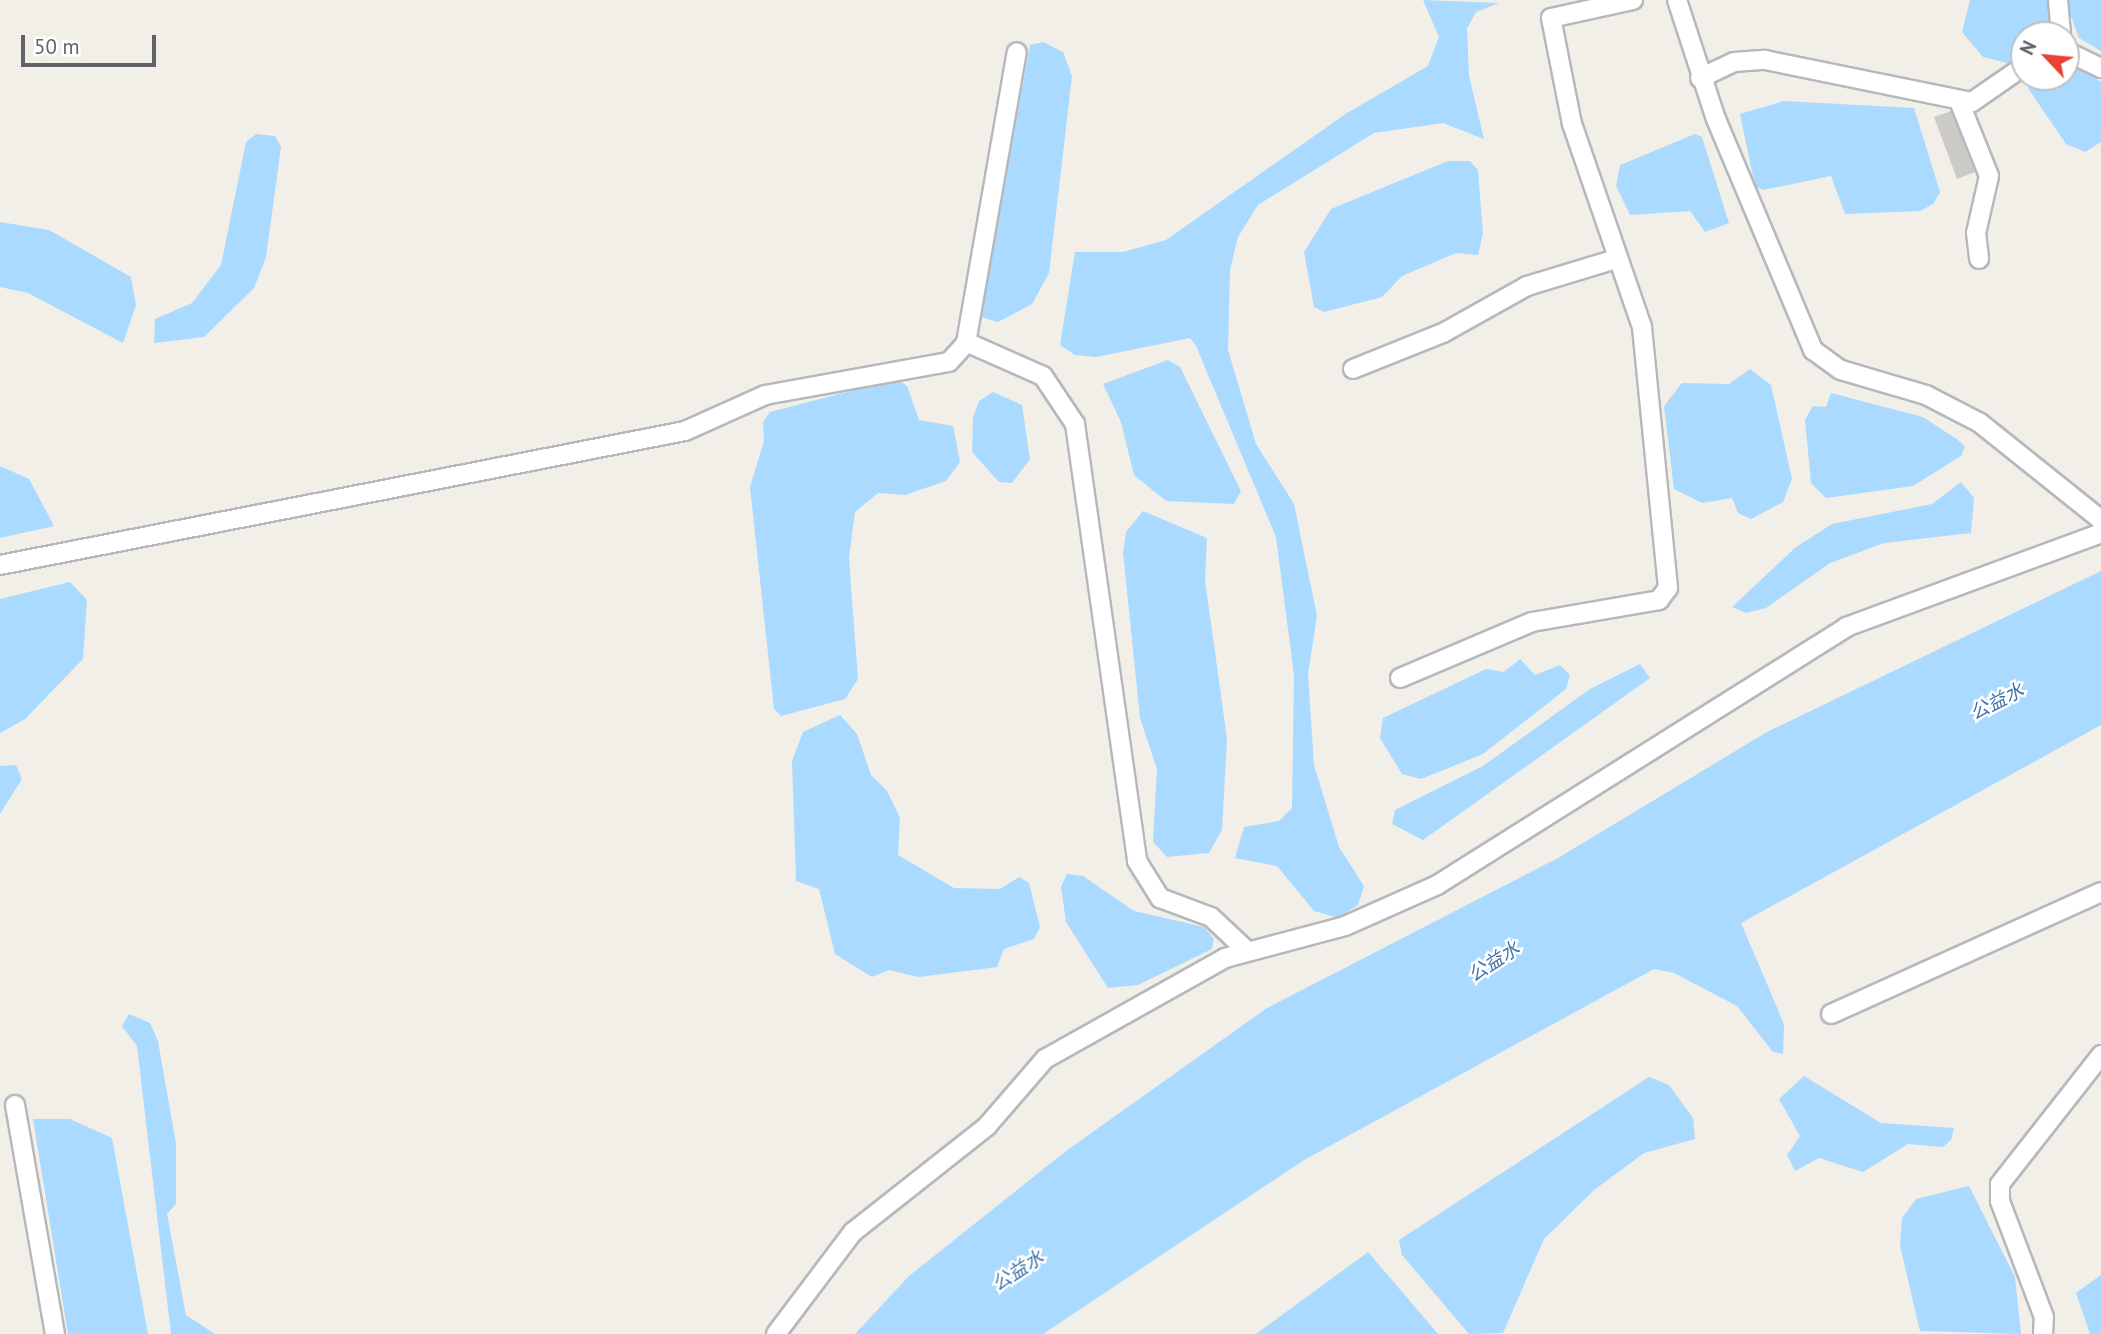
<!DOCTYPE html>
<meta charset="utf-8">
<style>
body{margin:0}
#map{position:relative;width:2101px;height:1334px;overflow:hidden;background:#f1efe8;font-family:"PT Sans","Noto Sans SC",sans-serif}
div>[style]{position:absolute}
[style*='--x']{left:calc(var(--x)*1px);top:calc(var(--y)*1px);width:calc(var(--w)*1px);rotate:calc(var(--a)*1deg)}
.water>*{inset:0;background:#aadaff}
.building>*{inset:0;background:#cccac5}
.roads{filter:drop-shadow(2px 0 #b5b8bc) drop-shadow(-2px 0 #b5b8bc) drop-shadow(0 2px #b5b8bc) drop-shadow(0 -2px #b5b8bc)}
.minor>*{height:18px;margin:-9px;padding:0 9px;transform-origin:9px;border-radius:9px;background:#fff}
span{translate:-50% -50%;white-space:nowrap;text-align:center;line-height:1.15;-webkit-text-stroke:5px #fff;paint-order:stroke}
.water-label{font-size:19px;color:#4174aa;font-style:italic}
.north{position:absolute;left:2010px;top:21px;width:70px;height:70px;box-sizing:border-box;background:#fff;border:2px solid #bfc1c3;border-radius:50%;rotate:296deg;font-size:19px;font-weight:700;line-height:28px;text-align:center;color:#5f6368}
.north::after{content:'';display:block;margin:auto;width:24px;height:32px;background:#ea4335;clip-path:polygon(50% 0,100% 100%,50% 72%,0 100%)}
.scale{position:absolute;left:21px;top:35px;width:135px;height:32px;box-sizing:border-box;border:4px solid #5f6368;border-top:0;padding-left:9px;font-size:21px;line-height:24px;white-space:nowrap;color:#5f6368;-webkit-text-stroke:5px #fff;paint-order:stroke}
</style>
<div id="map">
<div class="water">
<i style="clip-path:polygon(1423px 0,1499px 3px,1476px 12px,1467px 29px,1469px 76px,1484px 139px,1443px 123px,1374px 133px,1258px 205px,1238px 237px,1230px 270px,1228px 350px,1256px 444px,1294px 504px,1317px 616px,1308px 675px,1314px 765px,1339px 847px,1364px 886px,1358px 905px,1338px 918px,1314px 911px,1277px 866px,1235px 858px,1244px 827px,1279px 821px,1292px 808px,1294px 675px,1276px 537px,1196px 346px,1190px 338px,1096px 357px,1075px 355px,1060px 345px,1075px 252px,1123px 252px,1166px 240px,1347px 113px,1428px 66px,1439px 37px)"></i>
<i style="clip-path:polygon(1970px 0,2051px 0,2052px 35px,2024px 35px,2024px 53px,2007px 63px,1983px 57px,1962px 32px)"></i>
<i style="clip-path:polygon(2065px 0,2101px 0,2101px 51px,2079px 38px)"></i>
<i style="clip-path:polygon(1043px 42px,1063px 52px,1072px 76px,1049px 273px,1032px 304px,998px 322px,981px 317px,1030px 45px)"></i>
<i style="clip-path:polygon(2075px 66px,2101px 82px,2101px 142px,2085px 152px,2066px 144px,2028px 88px,2033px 77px,2066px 77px,2066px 67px)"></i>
<i style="clip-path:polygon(1784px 101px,1914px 108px,1940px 192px,1933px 204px,1920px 211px,1845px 214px,1831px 176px,1763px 190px,1755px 186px,1740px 114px)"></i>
<i style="clip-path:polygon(256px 134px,275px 136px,281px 147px,266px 257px,254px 288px,204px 337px,154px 343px,155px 319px,192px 303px,221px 265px,246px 142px)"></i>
<i style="clip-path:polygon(1695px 134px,1702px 137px,1729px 223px,1705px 232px,1690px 211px,1630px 215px,1616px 186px,1620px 165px)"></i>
<i style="clip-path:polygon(1448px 161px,1470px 161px,1478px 170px,1483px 233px,1478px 255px,1456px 253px,1402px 276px,1382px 297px,1324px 312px,1314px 307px,1304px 252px,1331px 209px)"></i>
<i style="clip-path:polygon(0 222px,49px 230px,131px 277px,136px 305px,123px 343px,28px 293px,0 287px)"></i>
<i style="clip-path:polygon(1168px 360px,1180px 367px,1241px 491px,1234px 504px,1166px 501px,1134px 475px,1121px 422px,1103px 384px)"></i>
<i style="clip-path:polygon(1750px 369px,1771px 385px,1792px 479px,1783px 502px,1751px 519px,1738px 513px,1732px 498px,1702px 503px,1674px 489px,1664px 406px,1682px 383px,1729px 384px)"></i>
<i style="clip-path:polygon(897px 379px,907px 386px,919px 420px,953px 426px,960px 462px,946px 481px,905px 495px,878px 493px,855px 512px,849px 558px,858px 679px,845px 699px,781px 716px,774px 709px,750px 487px,764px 441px,763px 422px,770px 412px)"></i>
<i style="clip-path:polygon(993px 392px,1022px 405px,1030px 459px,1012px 483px,999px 482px,972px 452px,973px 418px,979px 401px)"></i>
<i style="clip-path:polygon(1831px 393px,1923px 417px,1958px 440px,1965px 447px,1961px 456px,1913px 486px,1826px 498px,1811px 483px,1805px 420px,1813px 406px,1826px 407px)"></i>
<i style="clip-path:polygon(0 466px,29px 479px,54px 526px,0 538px)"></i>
<i style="clip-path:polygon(1961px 482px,1974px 498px,1971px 533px,1884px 543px,1830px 563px,1766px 608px,1746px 613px,1732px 607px,1796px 547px,1832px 524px,1932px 504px)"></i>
<i style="clip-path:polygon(1143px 511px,1207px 538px,1205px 580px,1227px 739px,1222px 830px,1209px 853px,1167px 857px,1153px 842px,1157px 769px,1140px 718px,1123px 552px,1126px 532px)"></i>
<i style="clip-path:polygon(2101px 571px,2101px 725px,1741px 923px,1784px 1024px,1783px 1054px,1773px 1052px,1737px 1006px,1674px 973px,1654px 969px,1304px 1160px,1043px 1334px,855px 1334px,909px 1276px,1066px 1151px,1267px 1008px,1558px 858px,1767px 732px)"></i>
<i style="clip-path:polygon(70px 582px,87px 600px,83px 659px,25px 719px,0 733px,0 599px)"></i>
<i style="clip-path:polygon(1520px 659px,1535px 675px,1560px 665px,1570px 675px,1566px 689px,1483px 754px,1421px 779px,1402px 774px,1380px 738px,1383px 718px,1486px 669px,1504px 672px)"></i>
<i style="clip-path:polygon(1640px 664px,1650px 678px,1423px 840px,1392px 824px,1395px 810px,1483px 766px,1590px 689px)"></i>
<i style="clip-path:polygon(840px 715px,857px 734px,871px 775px,887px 791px,900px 818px,898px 855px,954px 888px,1000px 889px,1019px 877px,1029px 883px,1040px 927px,1034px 939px,1004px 949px,997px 967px,919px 977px,889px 970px,872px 977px,835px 954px,819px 889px,796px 881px,792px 761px,803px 732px)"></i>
<i style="clip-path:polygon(16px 765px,22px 779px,0 814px,0 766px)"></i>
<i style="clip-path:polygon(1067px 874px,1083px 876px,1134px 911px,1204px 927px,1214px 939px,1212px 949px,1138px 985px,1108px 988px,1066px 922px,1061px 887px)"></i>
<i style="clip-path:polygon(129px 1014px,150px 1023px,158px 1041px,176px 1144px,176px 1204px,167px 1214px,186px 1315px,215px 1334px,171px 1334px,137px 1046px,122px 1026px)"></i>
<i style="clip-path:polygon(1804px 1076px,1881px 1123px,1954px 1128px,1951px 1140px,1943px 1147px,1908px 1144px,1863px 1172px,1819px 1158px,1795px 1171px,1787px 1155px,1800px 1136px,1779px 1099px)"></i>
<i style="clip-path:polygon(1649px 1077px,1669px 1085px,1693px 1118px,1695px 1139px,1644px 1153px,1594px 1190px,1544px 1239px,1503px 1333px,1469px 1334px,1402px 1255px,1399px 1240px)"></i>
<i style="clip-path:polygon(33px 1119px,70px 1119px,112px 1138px,148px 1334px,68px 1334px)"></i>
<i style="clip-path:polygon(1969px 1186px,2015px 1277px,2021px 1334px,1920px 1331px,1900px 1246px,1902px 1218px,1916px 1199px)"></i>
<i style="clip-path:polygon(1368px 1252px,1438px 1334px,1256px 1334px)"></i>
<i style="clip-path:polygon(2101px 1275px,2101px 1334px,2090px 1334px,2076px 1293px)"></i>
</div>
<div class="building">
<i style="clip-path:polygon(1951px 111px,1975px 172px,1957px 179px,1934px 117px)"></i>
</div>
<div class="roads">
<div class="minor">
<i style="--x:1677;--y:0;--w:125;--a:71.9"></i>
<i style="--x:1716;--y:119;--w:251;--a:67.2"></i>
<i style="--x:1813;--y:350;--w:34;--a:36"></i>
<i style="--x:1841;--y:370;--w:89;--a:16.4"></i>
<i style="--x:1926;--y:395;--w:61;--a:27.4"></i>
<i style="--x:1980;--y:423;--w:155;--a:38.7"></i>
<i style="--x:2058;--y:0;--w:35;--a:85"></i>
<i style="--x:2066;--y:51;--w:39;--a:26"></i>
<i style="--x:1700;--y:78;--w:38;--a:-25"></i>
<i style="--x:1734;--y:62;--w:31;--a:-4"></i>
<i style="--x:1765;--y:60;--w:211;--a:11.5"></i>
<i style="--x:1972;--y:102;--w:63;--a:-34.7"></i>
<i style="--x:1959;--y:101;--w:81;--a:68.2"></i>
<i style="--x:1989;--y:176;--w:58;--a:102.8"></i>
<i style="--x:1976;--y:233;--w:26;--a:83"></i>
<i style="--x:966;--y:342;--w:84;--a:23.8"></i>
<i style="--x:1043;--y:376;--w:58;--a:56.3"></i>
<i style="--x:1075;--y:424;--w:441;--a:81.9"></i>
<i style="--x:1137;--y:861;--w:44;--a:58.1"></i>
<i style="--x:1160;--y:898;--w:54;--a:20.4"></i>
<i style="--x:1211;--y:917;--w:48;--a:43.3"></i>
<i style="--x:1353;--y:369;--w:97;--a:-21.8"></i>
<i style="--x:1443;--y:333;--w:96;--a:-29.2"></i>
<i style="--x:1527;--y:286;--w:93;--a:-16.9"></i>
<i style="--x:0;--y:565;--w:698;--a:-11.07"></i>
<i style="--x:685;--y:431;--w:88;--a:-24.2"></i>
<i style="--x:765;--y:395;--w:187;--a:-10.2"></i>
<i style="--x:949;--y:362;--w:25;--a:-48"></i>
<i style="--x:966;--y:343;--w:295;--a:-80.1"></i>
<i style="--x:1400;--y:678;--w:143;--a:-23"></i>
<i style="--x:1532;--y:622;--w:129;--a:-9.8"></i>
<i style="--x:1659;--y:600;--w:15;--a:-53"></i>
<i style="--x:1668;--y:588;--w:262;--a:-95.7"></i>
<i style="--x:1642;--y:327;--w:215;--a:-109"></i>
<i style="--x:1572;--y:124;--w:108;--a:-101.2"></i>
<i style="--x:1551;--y:18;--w:84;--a:-12.4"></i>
<i style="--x:1831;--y:1014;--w:296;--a:-24.3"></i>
<i style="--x:15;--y:1105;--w:232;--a:80.1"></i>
<i style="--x:776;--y:1334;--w:128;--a:-53"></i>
<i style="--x:853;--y:1232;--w:171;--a:-38.3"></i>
<i style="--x:987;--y:1126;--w:89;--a:-49.1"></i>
<i style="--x:1045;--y:1059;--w:206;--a:-29.3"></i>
<i style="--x:1225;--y:958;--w:124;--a:-14.9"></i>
<i style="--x:1345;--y:926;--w:101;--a:-24"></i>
<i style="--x:1437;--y:885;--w:484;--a:-32.2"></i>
<i style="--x:1846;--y:627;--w:272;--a:-20.2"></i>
<i style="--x:2043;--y:1334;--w:17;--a:-87"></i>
<i style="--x:2044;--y:1317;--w:124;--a:-110.8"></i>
<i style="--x:2000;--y:1201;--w:17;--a:-90"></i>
<i style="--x:2000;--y:1184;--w:164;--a:-51.9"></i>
</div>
</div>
<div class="water-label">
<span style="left:1997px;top:702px;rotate:-27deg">公益水</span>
<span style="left:1494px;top:962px;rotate:-33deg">公益水</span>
<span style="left:1018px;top:1271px;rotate:-33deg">公益水</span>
</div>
<div class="north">N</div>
<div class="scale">50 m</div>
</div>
